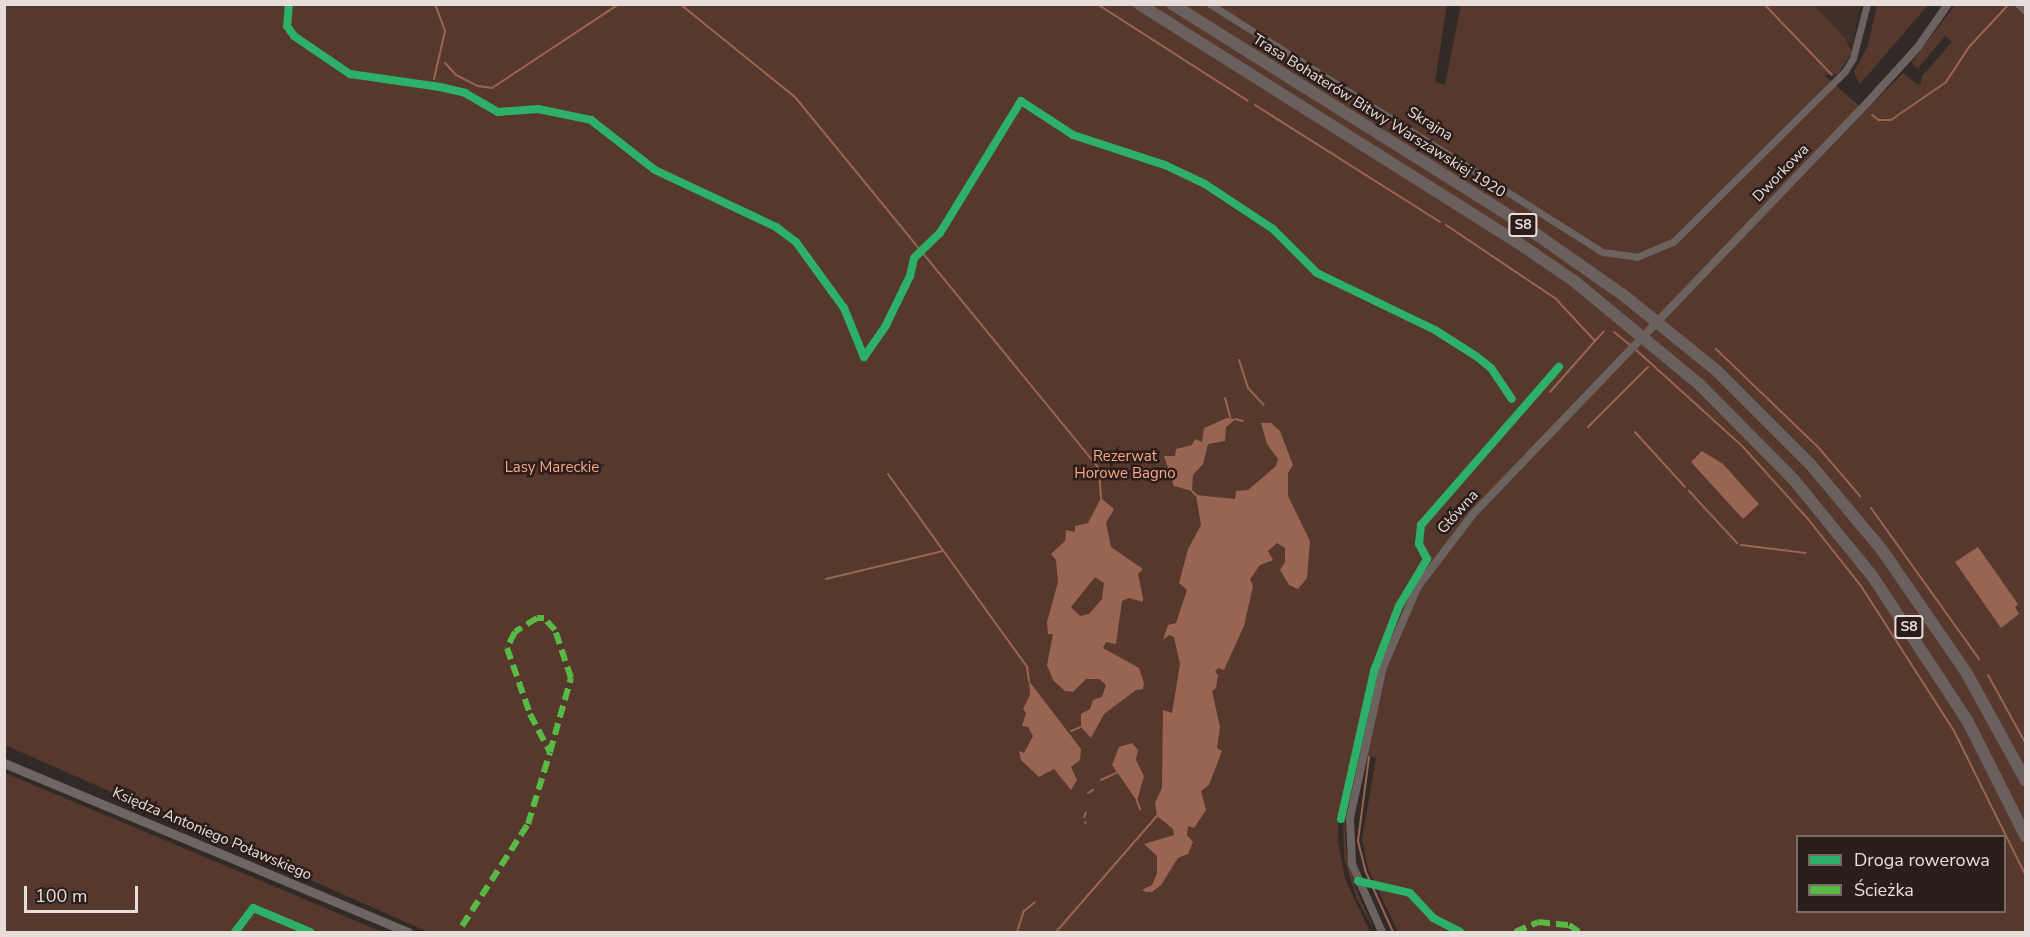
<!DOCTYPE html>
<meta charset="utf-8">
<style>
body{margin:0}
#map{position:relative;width:2030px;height:937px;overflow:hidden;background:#312a27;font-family:"Nunito Sans",sans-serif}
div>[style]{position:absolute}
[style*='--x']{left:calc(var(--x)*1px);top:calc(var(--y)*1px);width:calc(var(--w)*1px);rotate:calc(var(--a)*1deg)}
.built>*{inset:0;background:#412f29}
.green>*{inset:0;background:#57382c}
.water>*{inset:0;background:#996552}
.stream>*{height:2px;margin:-1px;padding:0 1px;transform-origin:1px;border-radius:1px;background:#996552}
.minor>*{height:7px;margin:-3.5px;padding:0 3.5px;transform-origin:3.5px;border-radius:3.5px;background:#6c6360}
.tertiary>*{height:8px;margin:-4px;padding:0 4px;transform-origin:4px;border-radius:4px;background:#6c6360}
.secondary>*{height:9px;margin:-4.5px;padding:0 4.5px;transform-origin:4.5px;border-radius:4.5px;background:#6e6662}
.motorway>*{height:12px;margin:-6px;padding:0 6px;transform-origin:6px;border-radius:6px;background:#6a605d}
.quiet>*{height:6px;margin-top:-3px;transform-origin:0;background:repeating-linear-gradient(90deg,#58b947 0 12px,transparent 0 18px)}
.cycleway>*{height:8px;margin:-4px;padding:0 4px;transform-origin:4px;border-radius:4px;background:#2db169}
span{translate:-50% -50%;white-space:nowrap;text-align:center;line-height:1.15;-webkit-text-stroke:5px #2b1e1a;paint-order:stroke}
.shield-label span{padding:2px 4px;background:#2b1e1a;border:2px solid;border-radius:4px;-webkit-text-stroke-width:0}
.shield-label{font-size:14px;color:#e7dedb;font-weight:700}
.street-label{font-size:15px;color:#e7dedb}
.park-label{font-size:15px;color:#faa787}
.frame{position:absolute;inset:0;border:6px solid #e7dedb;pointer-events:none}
.legend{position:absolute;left:1796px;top:835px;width:210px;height:78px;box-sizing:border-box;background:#2b1e1a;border:2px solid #766b67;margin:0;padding:8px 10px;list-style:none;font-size:18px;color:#e7dedb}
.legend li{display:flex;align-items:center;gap:12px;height:30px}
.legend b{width:30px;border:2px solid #766b67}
.scale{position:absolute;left:24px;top:886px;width:114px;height:27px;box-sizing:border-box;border:3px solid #e7dedb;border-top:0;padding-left:8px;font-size:18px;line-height:21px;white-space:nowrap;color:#e7dedb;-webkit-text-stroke:4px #2b1e1a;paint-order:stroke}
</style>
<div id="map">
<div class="built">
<i style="clip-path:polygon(1814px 5px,1861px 5px,1852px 45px,1845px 38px)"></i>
</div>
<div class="green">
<i style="clip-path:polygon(evenodd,1447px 4px,1435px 82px,1445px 85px,1461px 5px,1814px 5px,1845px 38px,1852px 52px,1838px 74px,1824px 75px,1865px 111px,1903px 73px,1918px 85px,1921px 83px,1922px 76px,1952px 42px,1945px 36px,1918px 68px,1911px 63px,1955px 5px,2021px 5px,2025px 14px,2025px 932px,1398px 932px,1368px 869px,1362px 839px,1376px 758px,1358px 753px,1345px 815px,1346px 851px,1355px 887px,1375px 932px,1357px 899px,1344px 858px,1343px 815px,1356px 753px,1353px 752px,1339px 811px,1338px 840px,1345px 879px,1370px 932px,428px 932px,5px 745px,5px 5px,1447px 4px,1798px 836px,2004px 836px,2004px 912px,1798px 912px,1798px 836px)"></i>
<i style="clip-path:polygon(1877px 5px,1928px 5px,1860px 84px,1854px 72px,1868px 45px)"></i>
<i style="clip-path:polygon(5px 773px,174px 844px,382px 932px,5px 932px)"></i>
</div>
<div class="water">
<i style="clip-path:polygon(1227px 418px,1236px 419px,1226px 427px,1225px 441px,1208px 444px,1203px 464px,1193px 475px,1192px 491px,1174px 486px,1164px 456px,1175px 456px,1176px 449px,1192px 445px,1195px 439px,1202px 442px,1204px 428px)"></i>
<i style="clip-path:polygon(1261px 423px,1271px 423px,1280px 431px,1293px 465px,1288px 473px,1288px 496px,1310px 541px,1307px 578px,1298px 589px,1289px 585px,1280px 570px,1285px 562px,1285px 548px,1277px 543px,1268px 551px,1273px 560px,1260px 565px,1250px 579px,1253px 586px,1244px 626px,1224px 670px,1218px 668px,1215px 672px,1218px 675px,1216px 688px,1212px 691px,1220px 727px,1217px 748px,1222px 751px,1209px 785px,1201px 791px,1206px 810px,1194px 828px,1188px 826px,1187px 835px,1193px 842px,1188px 854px,1178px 858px,1161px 885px,1152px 892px,1146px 892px,1142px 890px,1152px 885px,1157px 873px,1157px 856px,1144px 844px,1174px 835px,1173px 829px,1157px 816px,1155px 803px,1162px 788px,1163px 710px,1172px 713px,1180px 664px,1174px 637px,1169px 635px,1163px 640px,1168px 625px,1176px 623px,1187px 590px,1179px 583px,1188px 549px,1201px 525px,1196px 495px,1235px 499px,1236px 491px,1248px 490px,1276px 466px,1278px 459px,1267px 444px)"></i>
<i style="clip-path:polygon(1702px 451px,1723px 464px,1759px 504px,1743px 519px,1691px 462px)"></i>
<i style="clip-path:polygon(evenodd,1101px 498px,1114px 509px,1106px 523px,1111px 547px,1143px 569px,1138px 574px,1143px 598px,1143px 602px,1129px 598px,1122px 601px,1116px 644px,1106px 642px,1103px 648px,1139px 668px,1144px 683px,1143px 689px,1136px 690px,1104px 714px,1091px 738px,1081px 727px,1081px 714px,1090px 709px,1093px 700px,1102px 697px,1106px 685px,1099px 679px,1086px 679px,1073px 692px,1065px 691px,1053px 680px,1047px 665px,1053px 634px,1048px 634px,1047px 622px,1058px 582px,1056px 560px,1051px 554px,1065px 541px,1066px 530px,1075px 532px,1075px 526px,1088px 523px,1101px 498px,1095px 577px,1104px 583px,1102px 599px,1089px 614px,1080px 616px,1071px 607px,1095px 577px)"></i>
<i style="clip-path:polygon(1978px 547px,2018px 604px,2015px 607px,2019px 614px,2001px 628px,1955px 562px)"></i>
<i style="clip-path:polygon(1029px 681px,1081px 749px,1080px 760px,1071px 767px,1077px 780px,1071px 790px,1054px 769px,1039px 777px,1021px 760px,1019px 751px,1024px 753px,1033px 736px,1028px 727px,1022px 726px,1026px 713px,1023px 709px,1030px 695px)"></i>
<i style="clip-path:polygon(1132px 743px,1138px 750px,1136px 760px,1144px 776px,1137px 801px,1112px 765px,1119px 747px)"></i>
</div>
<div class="stream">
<i style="--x:680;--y:4;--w:148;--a:39"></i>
<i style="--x:795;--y:97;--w:480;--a:50.7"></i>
<i style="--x:1099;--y:469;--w:29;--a:86"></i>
<i style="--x:1097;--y:4;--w:179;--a:32.7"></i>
<i style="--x:1764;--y:4;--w:98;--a:46.2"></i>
<i style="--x:445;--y:63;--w:16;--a:47"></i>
<i style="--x:456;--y:75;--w:25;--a:27"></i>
<i style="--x:478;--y:86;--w:14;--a:8"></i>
<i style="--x:492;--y:88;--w:152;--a:-33.5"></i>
<i style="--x:434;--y:79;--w:49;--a:-77.1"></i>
<i style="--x:445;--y:31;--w:29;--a:-110"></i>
<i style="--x:1255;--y:105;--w:219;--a:32.3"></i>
<i style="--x:1872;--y:115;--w:9;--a:36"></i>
<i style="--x:1879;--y:120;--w:12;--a:0"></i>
<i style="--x:1891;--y:120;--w:67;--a:-34.6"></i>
<i style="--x:1946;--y:82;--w:42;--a:-56.7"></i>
<i style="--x:1969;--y:47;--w:59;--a:-47.1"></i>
<i style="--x:1446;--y:225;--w:133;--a:33.9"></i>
<i style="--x:1556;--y:299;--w:57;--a:47.1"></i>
<i style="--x:1595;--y:341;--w:13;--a:-48"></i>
<i style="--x:1614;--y:332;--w:21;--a:39"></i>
<i style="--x:1635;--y:349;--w:146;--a:42.2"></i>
<i style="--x:1743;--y:447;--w:97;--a:47.9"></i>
<i style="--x:1808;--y:519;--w:85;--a:51.7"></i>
<i style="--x:1861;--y:586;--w:172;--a:57.3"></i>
<i style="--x:1954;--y:731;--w:162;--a:63.6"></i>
<i style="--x:1716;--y:349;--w:141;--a:43.9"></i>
<i style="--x:1818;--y:447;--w:65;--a:49.4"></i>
<i style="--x:1239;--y:360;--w:29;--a:72"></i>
<i style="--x:1248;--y:388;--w:23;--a:47"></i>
<i style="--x:1550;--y:392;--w:68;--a:-48.6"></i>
<i style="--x:1225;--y:398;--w:20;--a:75"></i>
<i style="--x:1236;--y:419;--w:7;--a:16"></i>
<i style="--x:1588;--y:427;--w:85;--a:-45"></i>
<i style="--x:1635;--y:432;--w:74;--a:47.7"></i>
<i style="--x:888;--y:474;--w:238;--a:54.2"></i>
<i style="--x:1027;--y:667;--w:14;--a:82"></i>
<i style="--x:1192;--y:491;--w:6;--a:45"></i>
<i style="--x:1689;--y:491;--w:71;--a:47.3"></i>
<i style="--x:1871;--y:508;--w:186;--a:54.4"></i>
<i style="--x:1741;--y:545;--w:65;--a:7"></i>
<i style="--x:826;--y:579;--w:120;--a:-13.5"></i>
<i style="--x:1988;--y:675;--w:79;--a:61.2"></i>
<i style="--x:1071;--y:731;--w:11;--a:-22"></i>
<i style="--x:1369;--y:757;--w:85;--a:97.5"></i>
<i style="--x:1358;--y:841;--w:30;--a:76"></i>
<i style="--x:1365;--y:870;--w:68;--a:65.7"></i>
<i style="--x:1101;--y:780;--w:17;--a:-25"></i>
<i style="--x:1088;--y:793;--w:6;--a:-31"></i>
<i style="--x:1137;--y:801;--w:9;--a:69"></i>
<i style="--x:1084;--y:817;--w:5;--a:-68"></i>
<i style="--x:1085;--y:822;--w:1;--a:45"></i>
<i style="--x:1017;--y:932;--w:22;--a:-72"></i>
<i style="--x:1024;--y:911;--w:14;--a:-39"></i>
<i style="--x:1056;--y:932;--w:154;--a:-49"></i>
</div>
<div class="minor">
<i style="--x:1210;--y:4;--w:465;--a:32.3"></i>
<i style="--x:1603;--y:252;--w:34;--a:8"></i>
<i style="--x:1637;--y:257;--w:39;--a:-23"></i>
<i style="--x:1673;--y:242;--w:243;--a:-44.8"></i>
<i style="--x:1845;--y:71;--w:15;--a:-58"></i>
<i style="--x:1853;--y:58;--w:56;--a:-75.5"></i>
<i style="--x:2018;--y:4;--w:11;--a:45"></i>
</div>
<div class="tertiary">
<i style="--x:1382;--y:932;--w:74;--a:-113.8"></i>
<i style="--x:1352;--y:864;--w:46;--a:-92.5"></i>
<i style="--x:1350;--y:818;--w:155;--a:-77.7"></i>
<i style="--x:1383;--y:667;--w:88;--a:-66.6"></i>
<i style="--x:1418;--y:586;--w:91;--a:-52.6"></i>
<i style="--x:1473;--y:514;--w:571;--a:-46.21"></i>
<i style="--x:1868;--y:102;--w:74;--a:-47.7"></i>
<i style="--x:1918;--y:47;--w:52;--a:-55.1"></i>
</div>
<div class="secondary">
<i style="--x:4;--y:763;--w:438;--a:22.7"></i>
</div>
<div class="motorway">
<i style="--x:1139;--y:4;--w:443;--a:32.2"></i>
<i style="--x:1514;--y:240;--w:73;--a:34.3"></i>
<i style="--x:1574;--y:281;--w:163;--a:39.5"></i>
<i style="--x:1700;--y:385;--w:134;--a:45.3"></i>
<i style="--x:1794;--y:480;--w:125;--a:50.8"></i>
<i style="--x:1873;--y:577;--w:171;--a:56.7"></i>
<i style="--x:1967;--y:720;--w:131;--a:63.2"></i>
<i style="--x:1172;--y:4;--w:399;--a:32.1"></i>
<i style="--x:1510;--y:216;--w:136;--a:34.9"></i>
<i style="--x:1622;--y:294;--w:121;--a:39"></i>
<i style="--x:1716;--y:370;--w:134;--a:45"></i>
<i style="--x:1811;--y:465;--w:111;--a:50.1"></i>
<i style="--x:1882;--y:550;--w:148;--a:55.5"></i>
<i style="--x:1966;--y:672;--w:124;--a:61.2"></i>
</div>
<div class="quiet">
<i style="--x:462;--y:926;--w:121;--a:-57.1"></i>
<i style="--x:528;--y:824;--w:75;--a:-73"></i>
<i style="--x:550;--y:752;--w:77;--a:-74.2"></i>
<i style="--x:571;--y:678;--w:51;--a:-108.4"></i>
<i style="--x:555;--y:630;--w:16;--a:-133"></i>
<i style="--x:544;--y:618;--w:7;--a:180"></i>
<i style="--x:537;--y:618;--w:26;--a:148"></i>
<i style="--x:515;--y:632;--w:18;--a:117"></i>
<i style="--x:507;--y:648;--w:70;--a:70.8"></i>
<i style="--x:530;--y:714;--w:43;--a:62.2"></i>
<i style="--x:1515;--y:932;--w:25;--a:-23"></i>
<i style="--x:1538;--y:922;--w:31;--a:6"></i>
<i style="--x:1569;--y:925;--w:12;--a:35"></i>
</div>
<div class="cycleway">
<i style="--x:289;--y:4;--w:22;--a:95"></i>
<i style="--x:287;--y:26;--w:12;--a:55"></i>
<i style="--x:294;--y:36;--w:68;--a:34.2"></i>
<i style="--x:350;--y:74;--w:91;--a:8.2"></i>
<i style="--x:440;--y:87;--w:26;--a:13"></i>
<i style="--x:465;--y:93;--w:38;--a:30"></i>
<i style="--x:498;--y:112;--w:40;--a:-4.3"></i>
<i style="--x:538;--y:109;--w:54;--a:11.7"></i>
<i style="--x:591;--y:120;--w:81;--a:38"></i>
<i style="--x:655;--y:170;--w:134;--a:25.2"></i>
<i style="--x:776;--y:227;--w:25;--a:37"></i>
<i style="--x:796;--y:242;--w:82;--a:54"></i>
<i style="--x:844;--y:308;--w:53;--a:67.8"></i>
<i style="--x:864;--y:357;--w:39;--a:-55"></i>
<i style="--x:886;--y:325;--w:55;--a:-63.9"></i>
<i style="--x:910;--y:276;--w:18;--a:-77"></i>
<i style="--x:914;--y:258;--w:36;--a:-44"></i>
<i style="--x:940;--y:233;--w:155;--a:-58.5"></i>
<i style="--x:1021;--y:101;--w:62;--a:33.2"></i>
<i style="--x:1073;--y:135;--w:97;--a:18.1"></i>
<i style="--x:1165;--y:165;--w:44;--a:25.4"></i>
<i style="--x:1205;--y:184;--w:82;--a:33.5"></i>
<i style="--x:1273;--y:229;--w:62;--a:45"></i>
<i style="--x:1317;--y:273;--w:131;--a:25.8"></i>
<i style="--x:1435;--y:330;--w:49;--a:32.4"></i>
<i style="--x:1476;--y:356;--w:19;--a:39"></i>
<i style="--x:1491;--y:368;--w:37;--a:56"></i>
<i style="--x:1341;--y:819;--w:152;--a:-77.4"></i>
<i style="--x:1374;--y:671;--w:70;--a:-69"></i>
<i style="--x:1399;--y:606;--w:55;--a:-59.2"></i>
<i style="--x:1427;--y:559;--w:17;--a:-118"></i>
<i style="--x:1419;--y:544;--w:19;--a:-84"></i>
<i style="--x:1421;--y:525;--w:210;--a:-48.9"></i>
<i style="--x:1358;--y:881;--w:53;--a:13"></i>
<i style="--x:1410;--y:893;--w:34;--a:47"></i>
<i style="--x:1433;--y:918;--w:31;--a:27"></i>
<i style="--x:235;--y:932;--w:30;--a:-53"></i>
<i style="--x:253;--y:908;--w:62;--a:22.8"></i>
</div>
<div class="shield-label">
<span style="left:1523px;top:225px">S8</span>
<span style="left:1909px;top:627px">S8</span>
</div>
<div class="street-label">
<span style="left:1379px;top:116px;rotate:32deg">Trasa Bohaterów Bitwy Warszawskiej 1920</span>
<span style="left:1430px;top:124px;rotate:32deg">Skrajna</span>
<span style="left:1781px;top:173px;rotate:-46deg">Dworkowa</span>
<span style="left:1458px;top:512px;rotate:-48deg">Główna</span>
<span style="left:212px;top:834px;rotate:23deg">Księdza Antoniego Poławskiego</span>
</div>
<div class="park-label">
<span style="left:1125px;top:465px">Rezerwat<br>Horowe Bagno</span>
<span style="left:552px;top:468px">Lasy Mareckie</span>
</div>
<div class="frame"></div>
<ul class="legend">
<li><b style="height:8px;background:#2db169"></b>Droga rowerowa</li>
<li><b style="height:8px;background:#58b947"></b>Ścieżka</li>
</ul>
<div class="scale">100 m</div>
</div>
